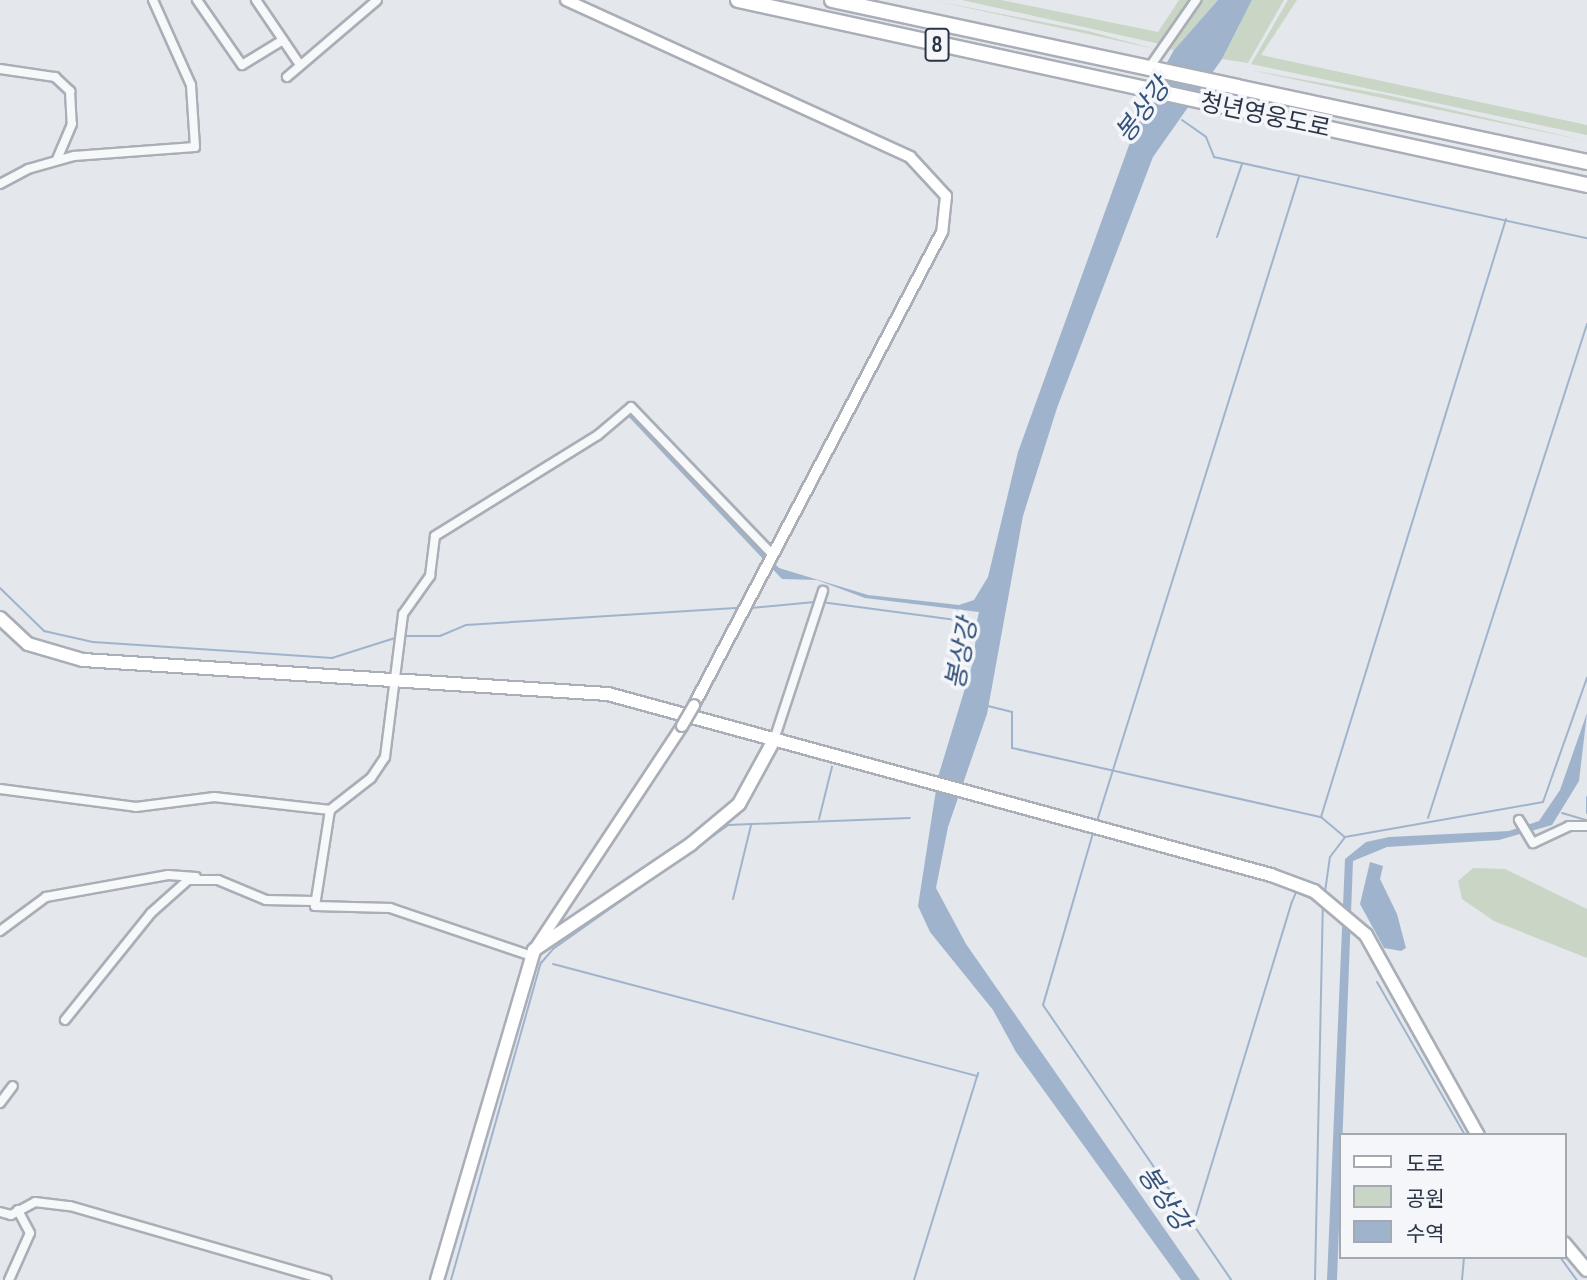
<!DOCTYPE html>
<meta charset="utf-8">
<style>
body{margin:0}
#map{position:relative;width:1587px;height:1280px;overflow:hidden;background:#e4e7ec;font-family:"Sofia Sans Condensed","Noto Sans KR",sans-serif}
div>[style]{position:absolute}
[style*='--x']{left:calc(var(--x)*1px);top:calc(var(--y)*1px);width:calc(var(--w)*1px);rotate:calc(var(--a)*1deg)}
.green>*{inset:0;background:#c9d6c5}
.water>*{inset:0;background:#9fb4cc}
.stream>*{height:2px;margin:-1px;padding:0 1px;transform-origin:1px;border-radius:1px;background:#9fb4cc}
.roads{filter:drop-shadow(2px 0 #a9aeb7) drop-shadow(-2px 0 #a9aeb7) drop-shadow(0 2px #a9aeb7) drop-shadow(0 -2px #a9aeb7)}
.minor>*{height:8px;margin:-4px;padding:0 4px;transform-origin:4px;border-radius:4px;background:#f7f8fa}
.secondary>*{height:10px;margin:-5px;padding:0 5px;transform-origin:5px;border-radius:5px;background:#fff}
.primary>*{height:12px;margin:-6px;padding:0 6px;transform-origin:6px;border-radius:6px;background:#fff}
.motorway>*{height:14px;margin:-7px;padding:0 7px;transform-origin:7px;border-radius:7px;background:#fff}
.bridges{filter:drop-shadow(2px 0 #a9aeb7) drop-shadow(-2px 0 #a9aeb7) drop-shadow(0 2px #a9aeb7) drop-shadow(0 -2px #a9aeb7)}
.secondary-bridge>*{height:10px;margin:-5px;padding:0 5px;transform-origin:5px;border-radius:5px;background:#fff}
span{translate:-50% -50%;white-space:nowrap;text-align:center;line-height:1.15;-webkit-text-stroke:7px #f4f6f9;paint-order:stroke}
.shield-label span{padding:2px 5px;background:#f4f6f9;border:2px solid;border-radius:5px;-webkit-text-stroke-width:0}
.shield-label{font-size:23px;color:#2b3445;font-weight:700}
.street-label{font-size:24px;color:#2b3445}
.water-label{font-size:26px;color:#34527a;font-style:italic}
.legend{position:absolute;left:1339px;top:1133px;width:228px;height:126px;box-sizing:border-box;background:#f4f6f9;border:2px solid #a4a8b1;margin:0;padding:9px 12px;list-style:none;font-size:21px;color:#2b3445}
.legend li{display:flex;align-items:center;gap:14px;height:35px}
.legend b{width:35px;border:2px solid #a4a8b1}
</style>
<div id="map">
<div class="green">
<i style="clip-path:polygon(931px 0,1088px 31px,1155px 49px,1088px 34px)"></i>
<i style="clip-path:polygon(962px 0,1001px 0,1158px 32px,1179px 0,1194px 0,1160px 44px)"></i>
<i style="clip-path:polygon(1198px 0,1218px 0,1174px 50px,1164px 48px)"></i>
<i style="clip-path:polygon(1252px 0,1284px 0,1248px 63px,1222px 59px)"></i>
<i style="clip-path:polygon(1288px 0,1297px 0,1261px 55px,1587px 125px,1587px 135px,1251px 64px)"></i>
<i style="clip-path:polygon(1251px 70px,1387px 95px,1587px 141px,1297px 80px)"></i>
<i style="clip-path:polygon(1473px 868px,1505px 869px,1587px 909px,1587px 958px,1494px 921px,1462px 899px,1458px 881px)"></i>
</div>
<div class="water">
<i style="clip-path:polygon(1218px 0,1252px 0,1222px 59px,1153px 157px,1057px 408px,1023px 516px,987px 714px,948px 827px,936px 888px,966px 944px,1200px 1280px,1181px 1280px,1016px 1052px,993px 1010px,930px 932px,918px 906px,938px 777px,973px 662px,977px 629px,963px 621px,977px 621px,979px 612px,865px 598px,817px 580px,782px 579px,627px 415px,631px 411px,779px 568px,868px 595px,959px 605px,974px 600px,988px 577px,1018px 452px,1145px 101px,1174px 50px)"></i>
<i style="clip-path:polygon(1587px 713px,1579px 781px,1552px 825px,1499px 840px,1387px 847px,1353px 861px,1337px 1280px,1327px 1280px,1345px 859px,1366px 842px,1389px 837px,1509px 831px,1539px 821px,1560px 790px)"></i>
<i style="clip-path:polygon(1370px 862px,1383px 866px,1380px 879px,1397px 914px,1406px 948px,1401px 951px,1384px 948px,1360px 904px)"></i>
</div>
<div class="stream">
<i style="--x:1182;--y:120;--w:29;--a:35"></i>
<i style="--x:1206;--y:137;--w:22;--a:68"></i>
<i style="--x:1214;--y:157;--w:382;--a:12.3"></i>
<i style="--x:1217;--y:237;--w:77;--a:-71.1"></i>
<i style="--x:0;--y:588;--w:62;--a:44.3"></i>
<i style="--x:44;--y:631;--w:50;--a:12.7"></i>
<i style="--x:93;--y:642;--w:240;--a:3.8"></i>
<i style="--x:332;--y:658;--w:66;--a:-17.6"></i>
<i style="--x:821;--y:602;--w:144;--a:7.6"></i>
<i style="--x:751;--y:608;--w:64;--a:-5.4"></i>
<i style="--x:404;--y:636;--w:36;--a:0"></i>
<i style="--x:440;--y:636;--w:28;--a:-23"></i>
<i style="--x:466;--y:625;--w:274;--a:-3.6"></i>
<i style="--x:988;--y:706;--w:25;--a:14"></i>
<i style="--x:1012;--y:712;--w:36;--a:90"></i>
<i style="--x:1012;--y:748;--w:317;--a:12.6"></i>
<i style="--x:1321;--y:817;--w:31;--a:40"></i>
<i style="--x:1587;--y:797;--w:16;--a:90"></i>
<i style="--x:1562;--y:813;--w:26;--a:16"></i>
<i style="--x:1321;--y:817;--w:626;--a:-72.81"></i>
<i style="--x:1428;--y:818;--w:519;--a:-72.16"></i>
<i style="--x:819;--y:819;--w:54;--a:-76"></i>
<i style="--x:1097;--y:821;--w:675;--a:-72.59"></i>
<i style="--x:1093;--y:833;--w:179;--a:106.2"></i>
<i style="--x:1043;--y:1005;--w:333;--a:55.6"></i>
<i style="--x:1325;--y:892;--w:35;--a:-82"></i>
<i style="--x:1330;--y:857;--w:25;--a:-53"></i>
<i style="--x:1345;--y:837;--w:201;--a:-10"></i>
<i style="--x:1543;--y:802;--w:132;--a:-70.5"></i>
<i style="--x:733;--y:899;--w:76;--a:-76.3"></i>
<i style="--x:553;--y:964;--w:439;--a:14.8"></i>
<i style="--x:1377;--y:982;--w:177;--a:60.1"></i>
<i style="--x:1194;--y:1222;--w:335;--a:-73"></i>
<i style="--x:1292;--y:902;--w:11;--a:-68"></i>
<i style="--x:1296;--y:892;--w:23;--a:23"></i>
<i style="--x:1560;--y:1257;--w:29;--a:54"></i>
<i style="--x:451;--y:1280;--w:330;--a:-74.2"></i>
<i style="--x:541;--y:963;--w:18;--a:-49"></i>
<i style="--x:553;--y:949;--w:214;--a:-35.3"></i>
<i style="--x:728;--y:825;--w:182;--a:-2.2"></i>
<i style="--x:914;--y:1280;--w:217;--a:-72.8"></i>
<i style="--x:1315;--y:1280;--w:374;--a:-88.8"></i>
<i style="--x:1462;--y:1280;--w:23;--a:-85"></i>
</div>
<div class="roads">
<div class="minor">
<i style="--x:197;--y:0;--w:79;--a:55.3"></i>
<i style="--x:242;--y:65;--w:48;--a:-31.4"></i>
<i style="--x:256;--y:0;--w:78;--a:55.9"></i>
<i style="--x:1149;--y:68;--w:83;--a:-55.3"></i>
<i style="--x:0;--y:69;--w:56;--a:8.3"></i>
<i style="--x:55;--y:77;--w:21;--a:43"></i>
<i style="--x:70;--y:91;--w:33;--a:87"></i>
<i style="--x:72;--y:124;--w:39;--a:113"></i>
<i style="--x:287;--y:77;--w:118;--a:-40.5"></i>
<i style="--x:0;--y:184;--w:32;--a:-28"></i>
<i style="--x:28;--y:169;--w:48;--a:-15.8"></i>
<i style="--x:74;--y:156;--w:121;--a:-4.3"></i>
<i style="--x:195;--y:147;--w:62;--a:-93.7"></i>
<i style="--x:191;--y:85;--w:93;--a:-114.1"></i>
<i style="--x:774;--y:740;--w:157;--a:-71.8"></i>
<i style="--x:0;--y:789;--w:137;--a:7.5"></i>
<i style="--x:136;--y:807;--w:79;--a:-7.3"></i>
<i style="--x:214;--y:797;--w:117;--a:6.4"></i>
<i style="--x:330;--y:810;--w:52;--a:-38"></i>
<i style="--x:371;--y:778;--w:25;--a:-56"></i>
<i style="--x:385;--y:757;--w:144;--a:-82.8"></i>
<i style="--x:403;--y:614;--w:47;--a:-54.6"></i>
<i style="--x:430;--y:576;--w:40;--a:-82.9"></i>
<i style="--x:435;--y:536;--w:192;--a:-31.8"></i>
<i style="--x:598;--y:435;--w:43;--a:-40.3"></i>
<i style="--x:631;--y:407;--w:204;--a:46.2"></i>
<i style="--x:330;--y:810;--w:97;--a:98.9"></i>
<i style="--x:315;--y:906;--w:75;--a:1.5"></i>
<i style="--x:390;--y:908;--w:150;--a:18.7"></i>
<i style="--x:1519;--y:820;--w:27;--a:59"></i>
<i style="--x:1533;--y:843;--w:40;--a:-25"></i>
<i style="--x:1569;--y:826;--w:18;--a:0"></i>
<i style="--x:0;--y:931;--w:57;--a:-36.5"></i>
<i style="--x:46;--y:897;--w:124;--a:-10.2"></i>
<i style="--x:168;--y:875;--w:28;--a:4"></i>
<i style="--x:65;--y:1020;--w:137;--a:-51.2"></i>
<i style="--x:151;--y:913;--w:50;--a:-41.7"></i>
<i style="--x:188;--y:880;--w:30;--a:0"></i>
<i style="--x:218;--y:880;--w:52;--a:22.6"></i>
<i style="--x:266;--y:900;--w:47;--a:1.2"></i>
<i style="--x:0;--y:1103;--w:21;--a:-53"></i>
<i style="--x:0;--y:1212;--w:11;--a:15"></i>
<i style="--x:11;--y:1215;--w:27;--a:-28"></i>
<i style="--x:35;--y:1202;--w:35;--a:7"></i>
<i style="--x:70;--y:1206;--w:267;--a:16.1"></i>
<i style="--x:9;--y:1280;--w:51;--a:-65.9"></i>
<i style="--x:30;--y:1233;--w:26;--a:-118"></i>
</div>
<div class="secondary">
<i style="--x:566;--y:0;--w:378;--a:24.5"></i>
<i style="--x:910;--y:157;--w:53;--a:47.3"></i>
<i style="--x:946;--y:196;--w:36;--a:96"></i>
<i style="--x:942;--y:232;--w:534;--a:117.67"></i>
<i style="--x:534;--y:950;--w:268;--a:-56.5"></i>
</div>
<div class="primary">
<i style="--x:0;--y:618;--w:38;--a:43"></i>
<i style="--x:28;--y:644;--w:57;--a:16.2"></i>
<i style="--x:83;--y:660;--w:526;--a:3.71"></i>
<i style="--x:608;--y:694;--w:687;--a:15.27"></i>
<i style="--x:1271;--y:875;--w:46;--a:20.4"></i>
<i style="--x:1314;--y:891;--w:68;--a:40.2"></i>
<i style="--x:1366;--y:935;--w:229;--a:60.8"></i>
<i style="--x:1564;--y:1243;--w:35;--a:50"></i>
<i style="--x:437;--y:1280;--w:344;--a:-73.6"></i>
<i style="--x:534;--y:950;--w:189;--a:-34"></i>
<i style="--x:691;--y:844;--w:62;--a:-39.8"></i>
<i style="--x:739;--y:804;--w:73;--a:-61.3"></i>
</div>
<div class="motorway">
<i style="--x:738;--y:0;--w:869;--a:12.29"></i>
<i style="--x:832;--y:0;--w:772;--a:12.11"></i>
</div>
</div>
<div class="bridges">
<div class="secondary-bridge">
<i style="--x:682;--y:726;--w:24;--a:-60"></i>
</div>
</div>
<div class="shield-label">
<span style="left:937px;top:45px">8</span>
</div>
<div class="street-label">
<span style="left:1265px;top:116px;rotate:12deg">청년영웅도로</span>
</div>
<div class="water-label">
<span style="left:1144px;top:111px;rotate:-53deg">봉상강</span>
<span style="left:963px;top:654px;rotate:-79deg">봉상강</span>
<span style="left:1163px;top:1199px;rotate:56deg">봉상강</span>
</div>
<ul class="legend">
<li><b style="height:9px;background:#fff"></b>도로</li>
<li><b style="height:19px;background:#c9d6c5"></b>공원</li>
<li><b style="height:19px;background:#9fb4cc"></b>수역</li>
</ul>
</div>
